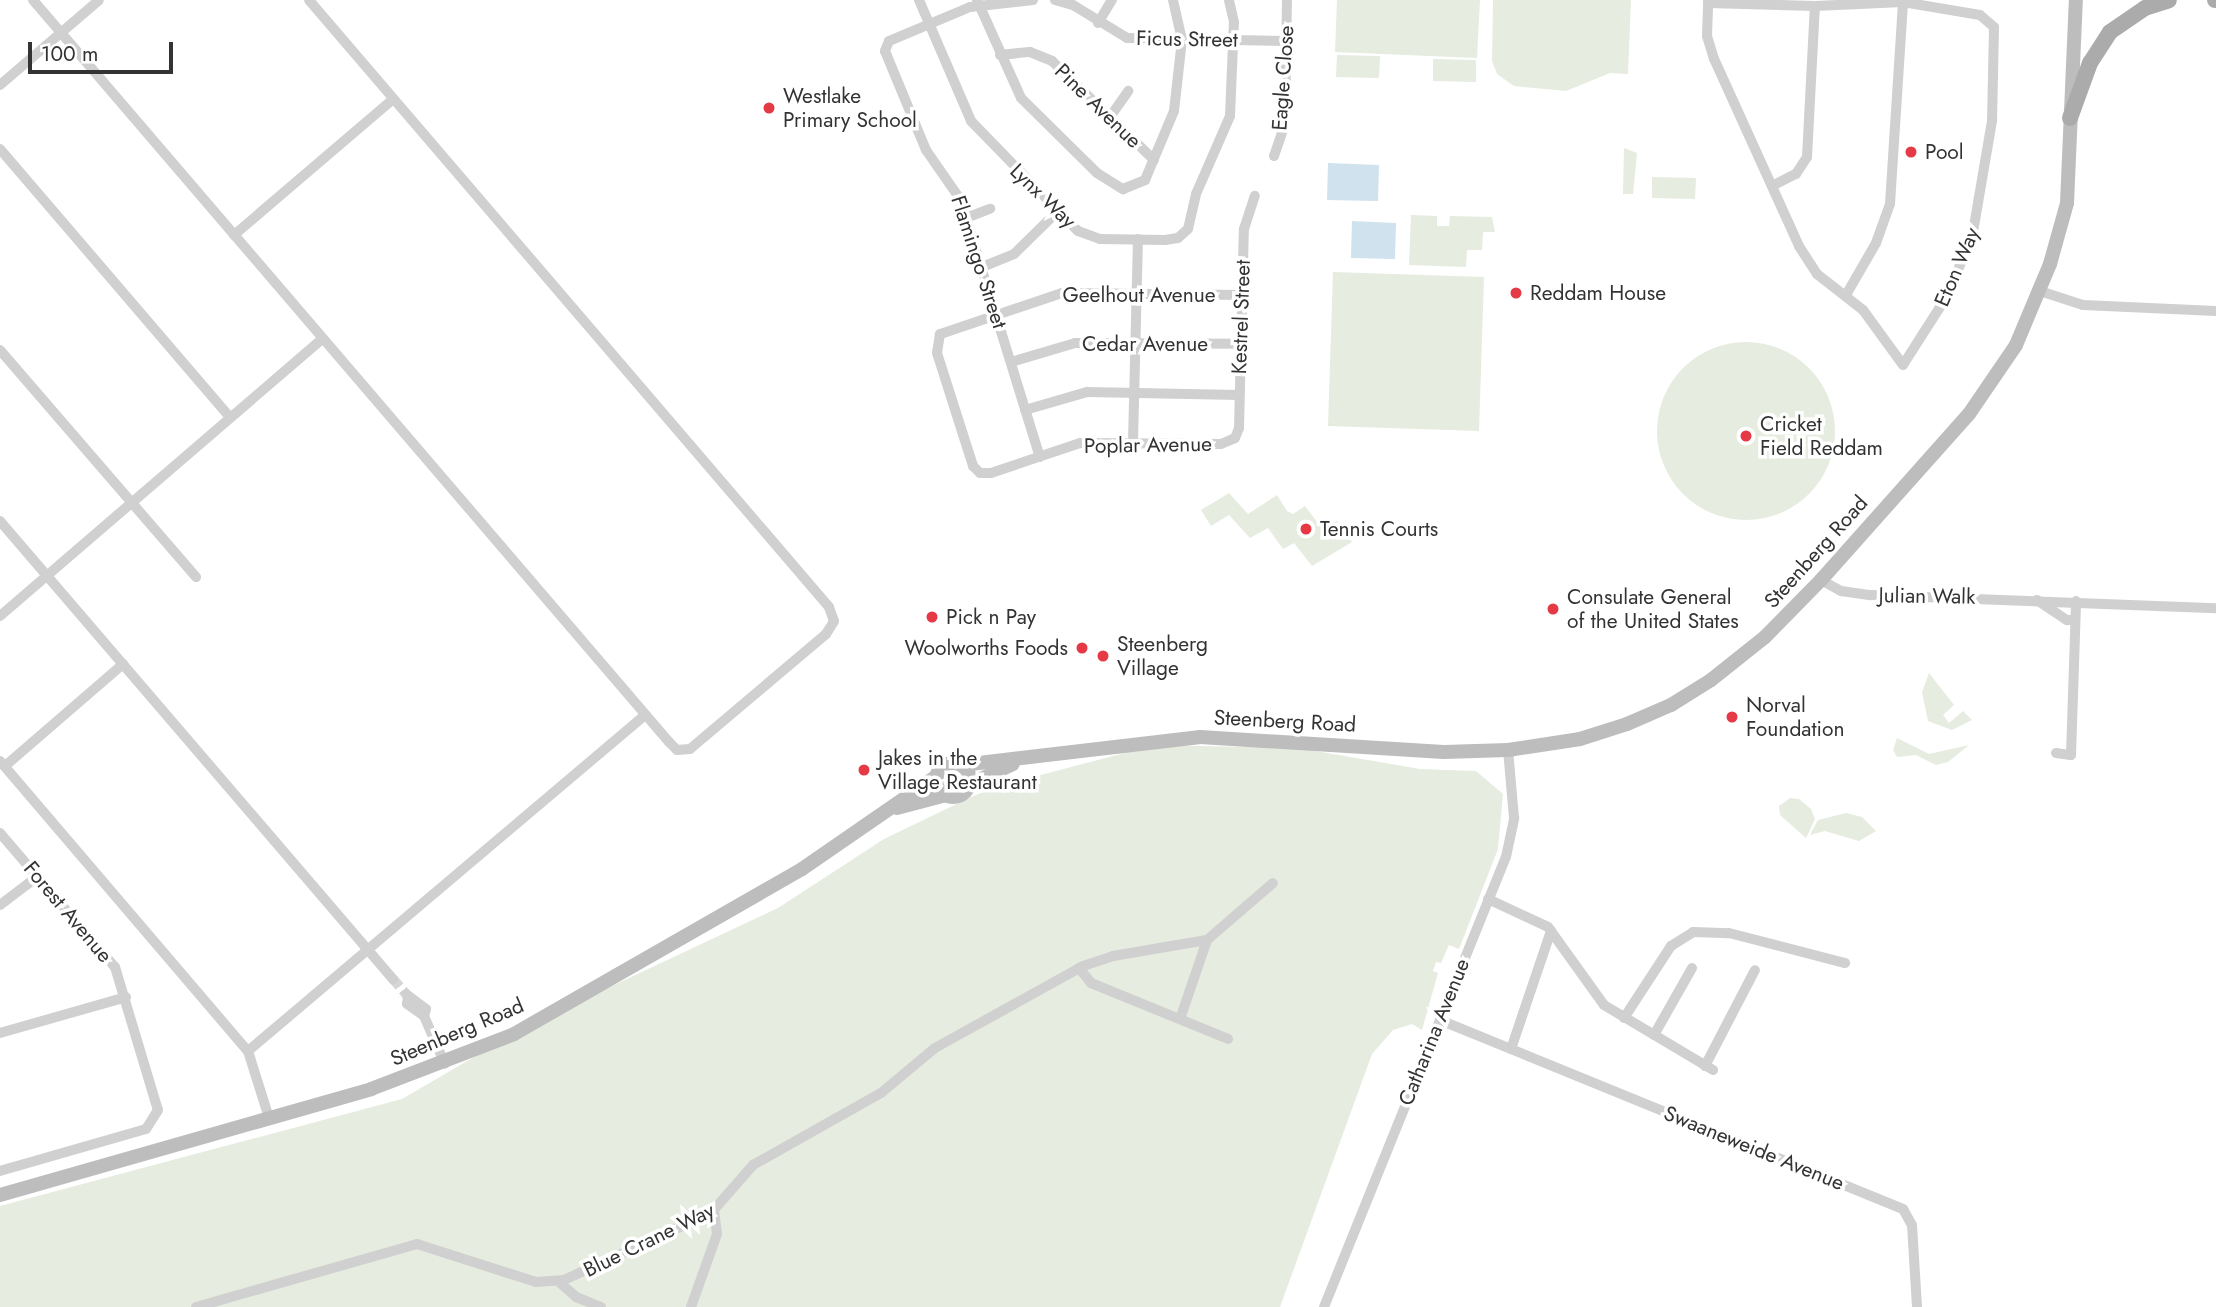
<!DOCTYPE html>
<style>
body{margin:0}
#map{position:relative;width:2216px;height:1307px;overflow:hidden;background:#fff;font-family:Jost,sans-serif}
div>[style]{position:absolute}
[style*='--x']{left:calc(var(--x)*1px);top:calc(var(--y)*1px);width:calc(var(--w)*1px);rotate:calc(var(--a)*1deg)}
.green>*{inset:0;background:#e6ecdf}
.round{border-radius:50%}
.water>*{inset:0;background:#cfe2ee}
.minor-tunnel>*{height:10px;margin-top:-5px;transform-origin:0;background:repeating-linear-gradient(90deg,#d6d6d6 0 10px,transparent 0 15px)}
.minor>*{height:10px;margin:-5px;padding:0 5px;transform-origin:5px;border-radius:5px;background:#d0d0d0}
.secondary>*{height:14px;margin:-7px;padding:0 7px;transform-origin:7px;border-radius:7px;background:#bdbdbd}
.secondary>.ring{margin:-7px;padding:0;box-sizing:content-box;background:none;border:14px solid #bdbdbd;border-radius:50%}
.primary>*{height:16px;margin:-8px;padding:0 8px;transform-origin:8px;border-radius:8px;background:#ababab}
.dots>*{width:19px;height:19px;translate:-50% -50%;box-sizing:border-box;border:4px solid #fff;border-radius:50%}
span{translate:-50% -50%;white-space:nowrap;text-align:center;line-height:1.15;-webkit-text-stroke:7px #fff;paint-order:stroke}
.street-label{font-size:21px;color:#333}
.poi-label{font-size:21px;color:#333}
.left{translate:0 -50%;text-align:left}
.right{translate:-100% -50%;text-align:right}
.scale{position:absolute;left:28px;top:42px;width:145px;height:32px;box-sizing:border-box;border:4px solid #333;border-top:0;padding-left:9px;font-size:21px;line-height:24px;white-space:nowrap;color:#333;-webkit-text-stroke:5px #fff;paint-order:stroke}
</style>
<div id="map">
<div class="green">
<i style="clip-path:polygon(1337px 0,1480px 0,1477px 58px,1335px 52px)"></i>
<i style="clip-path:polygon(1493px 0,1631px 0,1628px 74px,1610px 73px,1566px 91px,1514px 86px,1497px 74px,1492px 61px)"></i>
<i style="clip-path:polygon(1337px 55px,1380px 56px,1379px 78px,1336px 77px)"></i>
<i style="clip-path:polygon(1433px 59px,1476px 60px,1476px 82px,1433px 81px)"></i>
<i style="clip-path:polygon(1624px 148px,1637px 153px,1633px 194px,1623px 194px)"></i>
<i style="clip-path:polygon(1652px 177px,1696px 178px,1695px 199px,1652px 198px)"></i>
<i style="clip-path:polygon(1411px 215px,1437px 216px,1437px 226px,1449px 226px,1450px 216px,1492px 217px,1495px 232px,1483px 232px,1482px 250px,1467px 250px,1466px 267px,1409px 265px)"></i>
<i style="clip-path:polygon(1333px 272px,1484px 277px,1479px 431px,1328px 426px)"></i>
<i class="round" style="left:1657px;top:342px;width:178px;height:178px"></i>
<i style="clip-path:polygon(1229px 493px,1248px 514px,1277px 495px,1287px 511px,1293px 514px,1305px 506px,1320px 526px,1338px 521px,1352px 542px,1312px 566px,1294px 543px,1283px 549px,1268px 528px,1250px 538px,1229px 515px,1211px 526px,1201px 510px)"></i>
<i style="clip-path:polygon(1929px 673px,1954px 705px,1943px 715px,1949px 723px,1963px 711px,1972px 720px,1952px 730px,1928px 721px,1922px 692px)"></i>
<i style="clip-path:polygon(1897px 738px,1929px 754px,1969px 745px,1948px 762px,1936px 765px,1916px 755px,1897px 757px,1893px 750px)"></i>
<i style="clip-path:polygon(1155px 745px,1298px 748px,1420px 769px,1476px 771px,1503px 794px,1498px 849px,1459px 949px,1449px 945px,1441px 963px,1436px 962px,1433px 971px,1438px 973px,1422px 1030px,1412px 1024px,1393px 1030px,1372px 1054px,1280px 1307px,0 1307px,0 1206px,402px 1099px,527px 1026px,778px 908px,884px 839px,969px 798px,995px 787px)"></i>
<i style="clip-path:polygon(1790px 798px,1799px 799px,1811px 809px,1815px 819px,1806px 838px,1780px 815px,1779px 806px)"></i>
<i style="clip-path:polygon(1846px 813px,1862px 817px,1876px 831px,1859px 841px,1825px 831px,1810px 835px,1818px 820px)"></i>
</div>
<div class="water">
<i style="clip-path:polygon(1328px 163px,1379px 165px,1378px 201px,1327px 200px)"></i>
<i style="clip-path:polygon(1352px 221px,1396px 223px,1395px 259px,1351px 258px)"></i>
</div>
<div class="minor-tunnel">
<i style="--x:393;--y:979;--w:20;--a:49"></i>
</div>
<div class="minor">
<i style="--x:33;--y:0;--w:977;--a:49.4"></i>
<i style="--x:669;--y:742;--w:11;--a:45"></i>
<i style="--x:677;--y:750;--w:13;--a:-4"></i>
<i style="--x:690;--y:749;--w:178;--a:-40.2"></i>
<i style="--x:826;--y:634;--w:15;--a:-58"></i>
<i style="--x:834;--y:621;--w:15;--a:-110"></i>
<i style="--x:829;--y:607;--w:799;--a:-130.59"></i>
<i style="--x:919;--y:0;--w:132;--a:66.7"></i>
<i style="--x:971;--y:121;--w:153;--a:45.8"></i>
<i style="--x:1078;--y:231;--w:23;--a:20"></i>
<i style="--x:1100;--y:239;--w:65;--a:0.9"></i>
<i style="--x:1165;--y:240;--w:13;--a:-9"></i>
<i style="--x:1178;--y:238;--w:13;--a:-42"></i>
<i style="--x:1188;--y:229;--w:36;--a:-77"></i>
<i style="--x:1196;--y:194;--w:85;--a:-66.4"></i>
<i style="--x:1230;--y:116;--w:94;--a:-87.6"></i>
<i style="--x:1234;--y:22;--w:23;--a:-103"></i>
<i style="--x:977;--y:0;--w:107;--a:65.8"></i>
<i style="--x:1021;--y:98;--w:107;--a:44.6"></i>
<i style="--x:1097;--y:173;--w:31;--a:32"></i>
<i style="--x:1123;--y:189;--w:24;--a:-22"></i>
<i style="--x:1145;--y:180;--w:75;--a:-67.2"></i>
<i style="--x:1174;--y:111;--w:71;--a:-83.6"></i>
<i style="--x:1182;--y:40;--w:41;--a:-102.7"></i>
<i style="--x:1033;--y:0;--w:63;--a:173.7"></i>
<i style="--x:970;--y:7;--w:88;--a:157.2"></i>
<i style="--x:889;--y:41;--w:11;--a:112"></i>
<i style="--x:885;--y:51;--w:107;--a:67.5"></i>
<i style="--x:926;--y:150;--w:60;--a:55.2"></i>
<i style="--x:960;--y:199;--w:270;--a:72.8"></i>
<i style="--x:1055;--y:0;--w:19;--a:16"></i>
<i style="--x:1073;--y:5;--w:63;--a:31.4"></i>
<i style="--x:1127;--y:38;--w:160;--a:1.1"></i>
<i style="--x:1708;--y:3;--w:107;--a:1.6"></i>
<i style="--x:1815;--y:6;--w:88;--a:-2.6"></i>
<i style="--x:1903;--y:2;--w:78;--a:9.6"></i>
<i style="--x:1980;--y:15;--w:18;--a:41"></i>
<i style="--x:1994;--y:27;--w:94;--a:91.2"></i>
<i style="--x:1992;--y:121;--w:113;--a:99.7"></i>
<i style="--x:1973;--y:232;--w:66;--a:111.5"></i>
<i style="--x:1949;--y:293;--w:85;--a:122.6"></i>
<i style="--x:1903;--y:365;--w:68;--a:-126"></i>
<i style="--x:1863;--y:310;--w:58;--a:-142"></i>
<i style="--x:1817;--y:274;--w:33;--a:-123"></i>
<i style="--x:1799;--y:246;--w:205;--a:-114.4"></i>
<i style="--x:1714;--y:59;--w:24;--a:-107"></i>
<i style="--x:1707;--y:36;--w:36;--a:-88"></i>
<i style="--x:1098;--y:23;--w:27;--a:-59"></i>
<i style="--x:1000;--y:55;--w:30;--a:-6"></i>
<i style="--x:1030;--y:52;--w:24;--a:22"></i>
<i style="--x:1052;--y:61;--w:142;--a:44.1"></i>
<i style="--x:0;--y:85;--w:130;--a:-40.6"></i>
<i style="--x:1110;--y:117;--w:32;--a:-55"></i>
<i style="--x:0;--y:149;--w:352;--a:49.4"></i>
<i style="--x:1274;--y:156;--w:34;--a:-71"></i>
<i style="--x:1285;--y:124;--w:124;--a:-89.1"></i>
<i style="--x:1772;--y:186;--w:27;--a:-27"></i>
<i style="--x:1796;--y:174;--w:20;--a:-57"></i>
<i style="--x:1807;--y:157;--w:151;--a:-87"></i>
<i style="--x:966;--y:218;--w:26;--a:-21"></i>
<i style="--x:234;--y:235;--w:209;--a:-40.5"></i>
<i style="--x:982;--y:267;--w:35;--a:-22"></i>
<i style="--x:1014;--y:254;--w:62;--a:-44.3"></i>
<i style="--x:2040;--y:291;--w:45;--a:18"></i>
<i style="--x:2083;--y:305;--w:133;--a:2.6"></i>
<i style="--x:1242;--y:295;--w:180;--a:-179.4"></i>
<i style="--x:1062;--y:293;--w:129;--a:161.4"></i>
<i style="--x:940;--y:334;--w:19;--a:99"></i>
<i style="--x:937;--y:353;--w:119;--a:72.3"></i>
<i style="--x:973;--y:466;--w:10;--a:45"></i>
<i style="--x:980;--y:473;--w:11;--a:0"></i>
<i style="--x:991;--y:473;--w:94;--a:-18.6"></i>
<i style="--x:1080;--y:443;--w:141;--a:0.4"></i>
<i style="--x:1221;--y:444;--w:15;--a:-23"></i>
<i style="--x:1235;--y:438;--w:11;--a:-68"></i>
<i style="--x:1239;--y:428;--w:199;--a:-88.6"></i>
<i style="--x:1244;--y:229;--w:35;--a:-72"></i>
<i style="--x:1846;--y:295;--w:60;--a:-60"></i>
<i style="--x:1876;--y:243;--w:41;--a:-70.3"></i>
<i style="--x:1890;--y:204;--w:202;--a:-86.3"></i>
<i style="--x:0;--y:350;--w:300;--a:49.2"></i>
<i style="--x:1011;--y:362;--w:67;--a:-16.5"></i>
<i style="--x:1075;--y:343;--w:166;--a:0.3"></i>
<i style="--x:1025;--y:410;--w:65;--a:-16.2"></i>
<i style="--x:1087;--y:392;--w:152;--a:1.1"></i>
<i style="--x:1133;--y:442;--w:203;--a:-88.6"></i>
<i style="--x:0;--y:521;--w:604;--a:49.37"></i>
<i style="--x:1821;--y:580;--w:23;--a:29"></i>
<i style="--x:1841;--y:591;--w:30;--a:8"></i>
<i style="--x:1871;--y:595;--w:345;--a:2.2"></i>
<i style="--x:2037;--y:600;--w:36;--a:34"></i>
<i style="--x:2067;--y:620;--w:7;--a:0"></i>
<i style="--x:0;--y:616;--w:425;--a:-40.7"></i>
<i style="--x:2056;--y:753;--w:15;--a:8"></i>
<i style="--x:2071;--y:755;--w:154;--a:-88.1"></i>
<i style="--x:0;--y:761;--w:382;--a:49.5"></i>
<i style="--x:248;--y:1051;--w:70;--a:72.6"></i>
<i style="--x:5;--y:766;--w:156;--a:-40.8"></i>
<i style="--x:0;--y:833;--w:177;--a:49.4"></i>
<i style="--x:115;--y:967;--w:149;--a:73.3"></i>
<i style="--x:158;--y:1110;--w:22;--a:122"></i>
<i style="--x:146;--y:1129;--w:152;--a:164"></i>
<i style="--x:1488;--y:899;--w:66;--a:25"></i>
<i style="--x:1548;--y:927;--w:96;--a:54.3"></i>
<i style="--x:1604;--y:1005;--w:127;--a:30.8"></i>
<i style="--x:0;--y:905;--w:48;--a:-37.3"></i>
<i style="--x:1079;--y:968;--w:19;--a:51"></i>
<i style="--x:1091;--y:983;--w:148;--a:22.2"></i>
<i style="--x:406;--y:994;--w:25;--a:37"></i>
<i style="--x:426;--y:1009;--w:7;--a:106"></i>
<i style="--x:424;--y:1016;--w:52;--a:66.4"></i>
<i style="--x:408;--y:996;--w:8;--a:97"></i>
<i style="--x:407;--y:1004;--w:21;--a:35"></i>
<i style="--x:1624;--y:1018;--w:86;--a:-56.9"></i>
<i style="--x:1671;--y:946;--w:26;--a:-32"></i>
<i style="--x:1693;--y:932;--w:36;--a:2"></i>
<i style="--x:1729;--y:933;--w:120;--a:14.5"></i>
<i style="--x:1180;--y:1019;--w:83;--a:-71.1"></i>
<i style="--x:1207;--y:940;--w:87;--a:-40.8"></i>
<i style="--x:1440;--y:1020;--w:500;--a:22.21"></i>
<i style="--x:1903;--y:1209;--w:18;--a:61"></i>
<i style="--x:1912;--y:1225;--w:82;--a:86.5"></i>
<i style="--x:0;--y:1033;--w:131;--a:-15.9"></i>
<i style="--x:1654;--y:1035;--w:77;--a:-60.4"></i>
<i style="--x:1511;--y:1049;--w:125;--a:-71.3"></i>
<i style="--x:248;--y:1051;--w:520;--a:-40.24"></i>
<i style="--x:1705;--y:1066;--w:108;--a:-62.5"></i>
<i style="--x:559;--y:1282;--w:23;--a:41"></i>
<i style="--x:576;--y:1297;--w:27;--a:22"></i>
<i style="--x:196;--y:1307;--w:230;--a:-15.9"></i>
<i style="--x:417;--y:1244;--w:125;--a:17.7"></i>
<i style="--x:536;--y:1282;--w:28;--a:-4"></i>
<i style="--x:564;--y:1280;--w:162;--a:-24.5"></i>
<i style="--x:711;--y:1213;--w:64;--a:-48.8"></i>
<i style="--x:753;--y:1165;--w:147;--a:-29.4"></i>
<i style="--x:881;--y:1093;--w:70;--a:-39.8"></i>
<i style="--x:935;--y:1048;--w:169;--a:-29"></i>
<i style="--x:1083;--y:966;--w:32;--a:-18"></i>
<i style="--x:1113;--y:956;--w:95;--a:-9.7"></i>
<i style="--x:691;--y:1307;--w:77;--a:-70.4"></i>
<i style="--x:717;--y:1234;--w:24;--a:-97"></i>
<i style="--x:1324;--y:1307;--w:485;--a:-68"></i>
<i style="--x:1506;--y:857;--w:40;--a:-78"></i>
<i style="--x:1514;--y:818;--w:68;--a:-95"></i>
</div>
<div class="secondary">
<i class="ring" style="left:936px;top:763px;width:20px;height:20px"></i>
<i style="--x:962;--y:765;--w:240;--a:-6.7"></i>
<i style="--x:1200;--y:737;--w:244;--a:3.5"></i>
<i style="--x:1444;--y:752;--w:64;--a:-1.8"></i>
<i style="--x:1508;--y:750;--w:73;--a:-8.7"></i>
<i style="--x:1580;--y:739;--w:49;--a:-17.7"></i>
<i style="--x:1627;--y:724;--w:48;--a:-23.4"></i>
<i style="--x:1671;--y:705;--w:47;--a:-32"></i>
<i style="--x:1711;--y:680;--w:69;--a:-38.5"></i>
<i style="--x:1765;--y:637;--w:80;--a:-45.5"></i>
<i style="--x:1821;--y:580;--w:222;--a:-48.3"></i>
<i style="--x:1969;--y:414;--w:83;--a:-55.7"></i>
<i style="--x:2016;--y:345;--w:88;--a:-67.2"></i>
<i style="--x:2050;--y:264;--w:63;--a:-74.4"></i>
<i style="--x:2067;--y:203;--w:203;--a:-87.5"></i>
<i style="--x:970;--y:784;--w:47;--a:-24.9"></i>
<i style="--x:897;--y:808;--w:51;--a:-14.9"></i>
<i style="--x:0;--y:1195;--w:386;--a:-15.9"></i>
<i style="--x:371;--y:1089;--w:153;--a:-21"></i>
<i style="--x:514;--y:1034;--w:332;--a:-29.8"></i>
<i style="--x:802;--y:869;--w:164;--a:-34.6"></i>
</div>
<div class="primary">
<i style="--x:2215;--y:0;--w:1;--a:0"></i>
<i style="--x:2070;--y:118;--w:59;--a:-70"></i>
<i style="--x:2090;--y:63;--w:37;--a:-57"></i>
<i style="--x:2110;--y:32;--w:42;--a:-34.4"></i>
<i style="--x:2145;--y:8;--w:25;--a:-18"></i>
</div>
<div class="dots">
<i style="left:769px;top:108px;background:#e63946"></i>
<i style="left:1911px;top:152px;background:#e63946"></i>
<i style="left:1516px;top:293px;background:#e63946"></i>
<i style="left:1746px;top:436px;background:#e63946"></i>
<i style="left:1306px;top:529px;background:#e63946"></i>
<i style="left:1553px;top:609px;background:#e63946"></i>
<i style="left:932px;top:617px;background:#e63946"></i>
<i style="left:1082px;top:648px;background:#e63946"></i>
<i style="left:1103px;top:656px;background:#e63946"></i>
<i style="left:1732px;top:717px;background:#e63946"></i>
<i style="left:864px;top:770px;background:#e63946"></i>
</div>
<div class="street-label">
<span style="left:1187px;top:39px;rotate:1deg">Ficus Street</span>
<span style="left:1283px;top:78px;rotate:-86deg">Eagle Close</span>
<span style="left:1098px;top:106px;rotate:44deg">Pine Avenue</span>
<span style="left:1043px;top:196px;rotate:44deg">Lynx Way</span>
<span style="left:979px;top:262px;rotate:72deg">Flamingo Street</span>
<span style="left:1957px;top:267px;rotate:-67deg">Eton Way</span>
<span style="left:1139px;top:295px">Geelhout Avenue</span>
<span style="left:1241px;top:317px;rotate:-88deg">Kestrel Street</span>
<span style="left:1145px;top:344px">Cedar Avenue</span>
<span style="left:1148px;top:445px;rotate:-1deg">Poplar Avenue</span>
<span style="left:1816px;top:552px;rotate:-48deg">Steenberg Road</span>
<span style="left:1927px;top:596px;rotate:1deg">Julian Walk</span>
<span style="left:1285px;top:721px;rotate:3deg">Steenberg Road</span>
<span style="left:68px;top:912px;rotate:50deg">Forest Avenue</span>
<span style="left:457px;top:1032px;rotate:-23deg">Steenberg Road</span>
<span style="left:1434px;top:1032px;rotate:-68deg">Catharina Avenue</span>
<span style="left:1754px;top:1148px;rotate:22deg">Swaaneweide Avenue</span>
<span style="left:649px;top:1240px;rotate:-26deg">Blue Crane Way</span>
</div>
<div class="poi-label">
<span class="left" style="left:783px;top:108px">Westlake<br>Primary School</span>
<span class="left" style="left:1925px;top:152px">Pool</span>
<span class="left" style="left:1530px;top:293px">Reddam House</span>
<span class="left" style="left:1760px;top:436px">Cricket<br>Field Reddam</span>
<span class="left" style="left:1320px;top:529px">Tennis Courts</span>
<span class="left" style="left:1567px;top:609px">Consulate General<br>of the United States</span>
<span class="left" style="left:946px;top:617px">Pick n Pay</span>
<span class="left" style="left:1117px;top:656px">Steenberg<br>Village</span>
<span class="right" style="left:1068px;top:648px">Woolworths Foods</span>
<span class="left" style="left:1746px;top:717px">Norval<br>Foundation</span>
<span class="left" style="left:878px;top:770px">Jakes in the<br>Village Restaurant</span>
</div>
<div class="scale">100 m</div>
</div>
